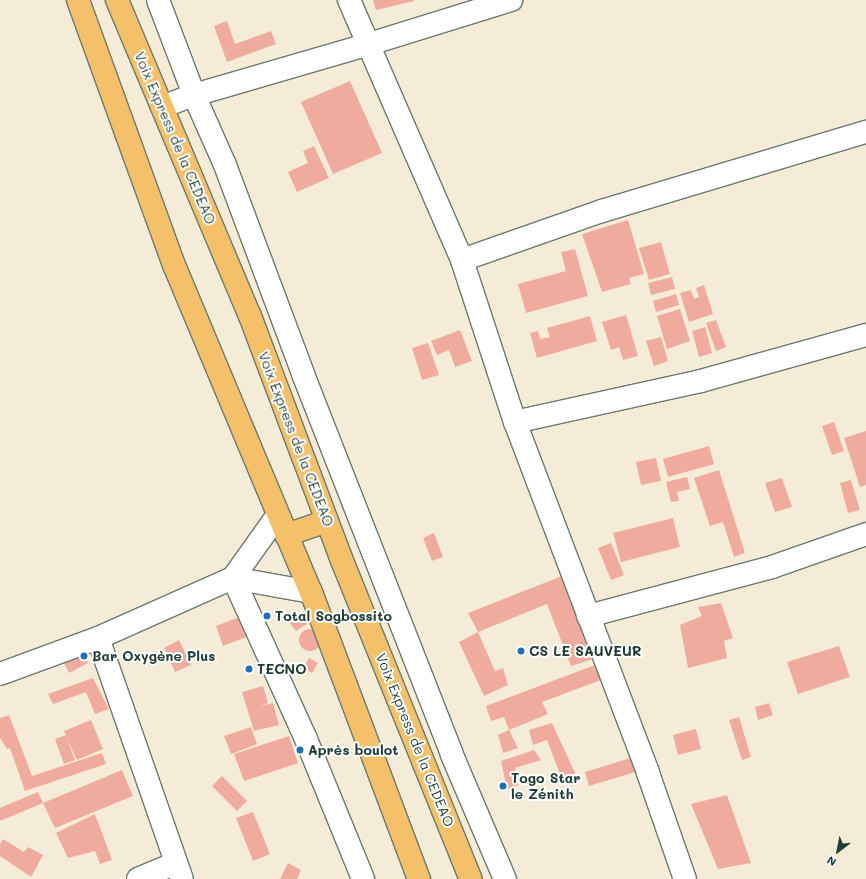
<!DOCTYPE html>
<meta charset="utf-8">
<style>
body{margin:0}
#map{position:relative;width:866px;height:879px;overflow:hidden;background:#f5ecd8;font-family:Mali,sans-serif}
div>[style]{position:absolute}
[style*='--x']{left:calc(var(--x)*1px);top:calc(var(--y)*1px);width:calc(var(--w)*1px);rotate:calc(var(--a)*1deg)}
.building>*{inset:0;background:#f0ab9f}
.round{border-radius:50%}
.roads{filter:drop-shadow(1px 0 #6a7a6d) drop-shadow(-1px 0 #6a7a6d) drop-shadow(0 1px #6a7a6d) drop-shadow(0 -1px #6a7a6d)}
.minor>*{height:22px;margin:-11px;padding:0 11px;transform-origin:11px;border-radius:11px;background:#fff}
.primary>*{height:22px;margin:-11px;padding:0 11px;transform-origin:11px;border-radius:11px;background:#f4c16a}
.dots>*{width:11px;height:11px;translate:-50% -50%;box-sizing:border-box;border:2px solid #fff;border-radius:50%}
span{translate:-50% -50%;white-space:nowrap;text-align:center;line-height:1.15;-webkit-text-stroke:4px #fff;paint-order:stroke}
.street-label{font-size:14px;color:#1f3d34}
.poi-label{font-size:14px;color:#1f3d34;font-weight:700}
.left{translate:0 -50%;text-align:left}
.north{position:absolute;left:818px;top:831px;width:40px;height:40px;-webkit-text-stroke:3px #fff;paint-order:stroke;rotate:212deg;font-size:11px;font-weight:700;line-height:16px;text-align:center;color:#1f3d34}
.north::after{content:'';display:block;margin:auto;width:14px;height:18px;background:#1f3d34;clip-path:polygon(50% 0,100% 100%,50% 72%,0 100%)}
</style>
<div id="map">
<div class="building">
<i style="clip-path:polygon(373px 0,414px 0,414px 1px,376px 10px)"></i>
<i style="clip-path:polygon(227px 21px,235px 44px,271px 31px,276px 44px,227px 62px,214px 26px)"></i>
<i style="clip-path:polygon(350px 81px,382px 153px,333px 174px,301px 102px)"></i>
<i style="clip-path:polygon(314px 146px,329px 178px,297px 192px,288px 172px,308px 163px,303px 151px)"></i>
<i style="clip-path:polygon(628px 220px,644px 274px,629px 278px,631px 284px,602px 292px,582px 234px)"></i>
<i style="clip-path:polygon(661px 242px,670px 274px,649px 280px,639px 248px)"></i>
<i style="clip-path:polygon(575px 249px,588px 296px,526px 313px,518px 284px,566px 271px,561px 252px)"></i>
<i style="clip-path:polygon(672px 277px,675px 289px,651px 295px,648px 283px)"></i>
<i style="clip-path:polygon(704px 285px,713px 314px,689px 322px,680px 293px,691px 290px,694px 299px,699px 297px,696px 288px)"></i>
<i style="clip-path:polygon(676px 294px,679px 305px,656px 312px,653px 301px)"></i>
<i style="clip-path:polygon(680px 309px,690px 341px,667px 349px,657px 316px)"></i>
<i style="clip-path:polygon(626px 315px,638px 356px,623px 360px,619px 347px,611px 350px,602px 322px)"></i>
<i style="clip-path:polygon(590px 316px,597px 341px,537px 358px,530px 333px,538px 331px,540px 339px,550px 337px,547px 328px)"></i>
<i style="clip-path:polygon(716px 320px,726px 347px,716px 351px,706px 323px)"></i>
<i style="clip-path:polygon(705px 327px,712px 353px,699px 357px,692px 331px)"></i>
<i style="clip-path:polygon(460px 330px,472px 361px,455px 367px,449px 350px,437px 355px,431px 341px)"></i>
<i style="clip-path:polygon(661px 337px,668px 361px,654px 366px,646px 341px)"></i>
<i style="clip-path:polygon(428px 343px,439px 375px,422px 380px,412px 348px)"></i>
<i style="clip-path:polygon(834px 422px,844px 451px,832px 455px,822px 426px)"></i>
<i style="clip-path:polygon(866px 431px,866px 485px,860px 487px,844px 438px)"></i>
<i style="clip-path:polygon(709px 446px,714px 464px,668px 477px,663px 459px)"></i>
<i style="clip-path:polygon(656px 458px,661px 481px,641px 485px,636px 462px)"></i>
<i style="clip-path:polygon(719px 470px,745px 553px,734px 557px,723px 522px,710px 526px,694px 478px)"></i>
<i style="clip-path:polygon(687px 477px,690px 489px,677px 492px,679px 501px,671px 502px,666px 482px)"></i>
<i style="clip-path:polygon(782px 478px,792px 507px,775px 512px,765px 483px)"></i>
<i style="clip-path:polygon(851px 480px,860px 510px,848px 513px,840px 483px)"></i>
<i style="clip-path:polygon(673px 518px,680px 547px,621px 562px,613px 533px)"></i>
<i style="clip-path:polygon(434px 533px,443px 557px,432px 561px,423px 538px)"></i>
<i style="clip-path:polygon(611px 543px,624px 575px,611px 580px,598px 548px)"></i>
<i style="clip-path:polygon(562px 576px,593px 659px,571px 666px,547px 604px,478px 632px,495px 671px,503px 668px,508px 685px,484px 696px,459px 642px,478px 632px,468px 613px)"></i>
<i style="clip-path:polygon(721px 603px,733px 638px,724px 641px,727px 658px,688px 668px,680px 625px,702px 616px,698px 607px)"></i>
<i style="clip-path:polygon(301px 615px,307px 624px,296px 631px,290px 623px)"></i>
<i style="clip-path:polygon(242px 616px,249px 636px,223px 646px,216px 626px)"></i>
<i class="round" style="left:299px;top:629px;width:22px;height:22px"></i>
<i style="clip-path:polygon(179px 640px,191px 665px,175px 672px,164px 648px)"></i>
<i style="clip-path:polygon(839px 646px,850px 677px,798px 694px,787px 662px)"></i>
<i style="clip-path:polygon(84px 653px,88px 663px,69px 673px,64px 663px)"></i>
<i style="clip-path:polygon(309px 658px,318px 663px,312px 673px,303px 668px)"></i>
<i style="clip-path:polygon(595px 665px,601px 680px,542px 702px,548px 714px,509px 730px,504px 717px,491px 721px,486px 706px)"></i>
<i style="clip-path:polygon(93px 678px,109px 709px,95px 714px,86px 692px,53px 704px,48px 694px)"></i>
<i style="clip-path:polygon(263px 686px,268px 703px,260px 706px,273px 703px,279px 725px,254px 731px,242px 692px)"></i>
<i style="clip-path:polygon(769px 703px,773px 715px,758px 720px,755px 707px)"></i>
<i style="clip-path:polygon(9px 715px,32px 776px,102px 753px,106px 764px,25px 791px,10px 748px,7px 749px,0 738px,0 718px)"></i>
<i style="clip-path:polygon(739px 717px,751px 757px,742px 760px,729px 720px)"></i>
<i style="clip-path:polygon(91px 720px,103px 749px,77px 760px,67px 739px,75px 760px,64px 764px,55px 739px,66px 735px,64px 731px)"></i>
<i style="clip-path:polygon(552px 723px,576px 775px,562px 779px,547px 740px,533px 745px,529px 730px)"></i>
<i style="clip-path:polygon(251px 727px,257px 744px,231px 754px,224px 736px)"></i>
<i style="clip-path:polygon(696px 729px,701px 749px,678px 755px,673px 735px)"></i>
<i style="clip-path:polygon(509px 730px,518px 748px,503px 753px,498px 735px)"></i>
<i style="clip-path:polygon(289px 736px,298px 763px,244px 781px,234px 754px)"></i>
<i style="clip-path:polygon(534px 750px,541px 760px,515px 768px,519px 785px,507px 789px,501px 761px)"></i>
<i style="clip-path:polygon(637px 756px,642px 770px,589px 786px,585px 772px)"></i>
<i style="clip-path:polygon(122px 770px,133px 796px,55px 828px,43px 803px)"></i>
<i style="clip-path:polygon(222px 776px,247px 801px,237px 811px,212px 786px)"></i>
<i style="clip-path:polygon(38px 792px,43px 803px,0 821px,0 808px)"></i>
<i style="clip-path:polygon(727px 795px,751px 863px,718px 869px,691px 804px)"></i>
<i style="clip-path:polygon(253px 812px,270px 854px,253px 861px,236px 818px)"></i>
<i style="clip-path:polygon(95px 814px,112px 860px,100px 864px,95px 851px,68px 858px,56px 833px)"></i>
<i style="clip-path:polygon(3px 839px,24px 852px,28px 847px,43px 855px,31px 877px,0 856px,0 844px)"></i>
<i style="clip-path:polygon(288px 863px,301px 870px,297px 879px,280px 879px)"></i>
</div>
<div class="roads">
<div class="minor">
<i style="--x:158;--y:0;--w:102;--a:69.2"></i>
<i style="--x:194;--y:95;--w:77;--a:66.1"></i>
<i style="--x:225;--y:165;--w:223;--a:69.5"></i>
<i style="--x:303;--y:374;--w:409;--a:68.6"></i>
<i style="--x:452;--y:755;--w:135;--a:66.9"></i>
<i style="--x:349;--y:0;--w:283;--a:66.5"></i>
<i style="--x:462;--y:260;--w:170;--a:71.9"></i>
<i style="--x:515;--y:422;--w:375;--a:69.2"></i>
<i style="--x:648;--y:773;--w:112;--a:70.8"></i>
<i style="--x:162;--y:107;--w:34;--a:-21"></i>
<i style="--x:194;--y:95;--w:179;--a:-16.2"></i>
<i style="--x:366;--y:45;--w:152;--a:-17.2"></i>
<i style="--x:462;--y:260;--w:148;--a:-19.3"></i>
<i style="--x:602;--y:211;--w:276;--a:-16.7"></i>
<i style="--x:515;--y:422;--w:190;--a:-12.4"></i>
<i style="--x:701;--y:381;--w:171;--a:-15.6"></i>
<i style="--x:233;--y:578;--w:177;--a:65.6"></i>
<i style="--x:306;--y:739;--w:151;--a:67.8"></i>
<i style="--x:233;--y:578;--w:79;--a:10.2"></i>
<i style="--x:588;--y:616;--w:190;--a:-14.9"></i>
<i style="--x:772;--y:567;--w:100;--a:-19.3"></i>
<i style="--x:98;--y:638;--w:255;--a:70.8"></i>
<i style="--x:0;--y:674;--w:104;--a:-20.2"></i>
<i style="--x:98;--y:638;--w:148;--a:-24"></i>
<i style="--x:233;--y:578;--w:76;--a:-54.6"></i>
<i style="--x:138;--y:879;--w:41;--a:-22.8"></i>
</div>
<div class="primary">
<i style="--x:78;--y:0;--w:282;--a:70.1"></i>
<i style="--x:174;--y:265;--w:355;--a:67.3"></i>
<i style="--x:311;--y:592;--w:307;--a:69.4"></i>
<i style="--x:117;--y:0;--w:343;--a:67.2"></i>
<i style="--x:250;--y:316;--w:259;--a:69.4"></i>
<i style="--x:341;--y:558;--w:346;--a:68"></i>
<i style="--x:286;--y:535;--w:43;--a:-18.9"></i>
</div>
</div>
<div class="dots">
<i style="left:267px;top:616px;background:#1f6fb2"></i>
<i style="left:521px;top:651px;background:#1f6fb2"></i>
<i style="left:84px;top:656px;background:#1f6fb2"></i>
<i style="left:249px;top:669px;background:#1f6fb2"></i>
<i style="left:300px;top:750px;background:#1f6fb2"></i>
<i style="left:503px;top:786px;background:#1f6fb2"></i>
</div>
<div class="street-label">
<span style="left:175px;top:138px;rotate:67deg">Voix Express de la CEDEAO</span>
<span style="left:296px;top:439px;rotate:69deg">Voix Express de la CEDEAO</span>
<span style="left:415px;top:740px;rotate:68deg">Voix Express de la CEDEAO</span>
</div>
<div class="poi-label">
<span class="left" style="left:275px;top:616px">Total Sogbossito</span>
<span class="left" style="left:529px;top:651px">CS LE SAUVEUR</span>
<span class="left" style="left:92px;top:656px">Bar Oxygène Plus</span>
<span class="left" style="left:257px;top:669px">TECNO</span>
<span class="left" style="left:308px;top:750px">Après boulot</span>
<span class="left" style="left:511px;top:786px">Togo Star<br>le Zénith</span>
</div>
<div class="north">N</div>
</div>
